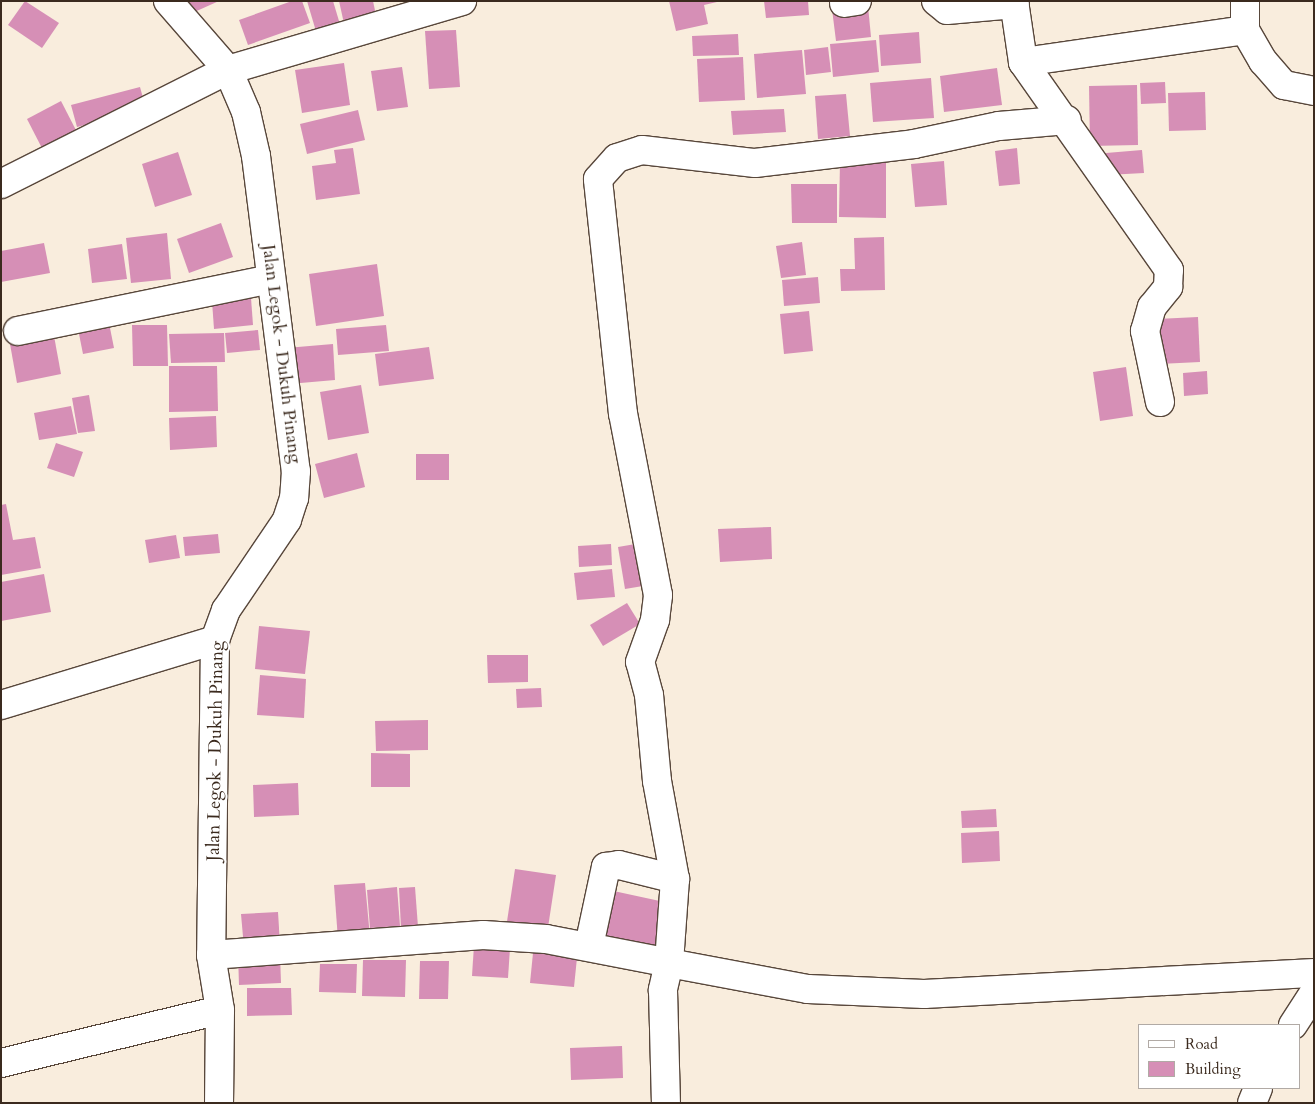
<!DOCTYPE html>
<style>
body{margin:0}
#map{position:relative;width:1315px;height:1104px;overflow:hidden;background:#f9eddd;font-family:Cardo,serif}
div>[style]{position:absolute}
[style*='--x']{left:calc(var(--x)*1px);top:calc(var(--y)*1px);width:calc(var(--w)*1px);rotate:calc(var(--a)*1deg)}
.building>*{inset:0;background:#d68fb6}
.roads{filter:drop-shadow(1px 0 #58473b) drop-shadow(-1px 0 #58473b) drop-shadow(0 1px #58473b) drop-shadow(0 -1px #58473b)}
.minor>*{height:28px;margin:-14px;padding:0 14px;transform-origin:14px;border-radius:14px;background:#fff}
.tertiary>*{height:28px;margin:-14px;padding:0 14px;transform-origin:14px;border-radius:14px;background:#fff}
span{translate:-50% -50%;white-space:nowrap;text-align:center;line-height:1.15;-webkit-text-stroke:4px #fff;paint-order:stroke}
.street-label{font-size:18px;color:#3b2a1e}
.frame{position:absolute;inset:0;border:2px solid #3b2a1e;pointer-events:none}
.legend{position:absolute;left:1138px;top:1024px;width:162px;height:65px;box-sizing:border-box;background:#fff;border:1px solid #b1aaa5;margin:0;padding:6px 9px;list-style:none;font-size:15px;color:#3b2a1e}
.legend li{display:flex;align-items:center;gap:10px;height:25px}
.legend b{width:25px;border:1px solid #b1aaa5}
</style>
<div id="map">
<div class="building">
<i style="clip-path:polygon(25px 1px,59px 23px,42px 48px,8px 25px)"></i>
<i style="clip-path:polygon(174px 1px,219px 1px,181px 18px)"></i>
<i style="clip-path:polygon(292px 1px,302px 1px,310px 23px,248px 45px,239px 20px)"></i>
<i style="clip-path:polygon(307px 1px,333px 1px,342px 31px,318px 38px)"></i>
<i style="clip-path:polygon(339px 1px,373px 1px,377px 20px,345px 28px)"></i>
<i style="clip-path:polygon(669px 1px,717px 1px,717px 2px,704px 5px,708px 24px,676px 31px)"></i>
<i style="clip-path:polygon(764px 1px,808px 1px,809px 15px,766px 18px)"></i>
<i style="clip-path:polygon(868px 6px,871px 37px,836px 41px,832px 9px)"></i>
<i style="clip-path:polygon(456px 30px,460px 87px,429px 89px,425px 31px)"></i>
<i style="clip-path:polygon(919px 32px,921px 63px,881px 66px,879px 35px)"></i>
<i style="clip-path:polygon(738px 34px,739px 55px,693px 56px,692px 36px)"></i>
<i style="clip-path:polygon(876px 40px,879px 72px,833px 77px,830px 44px)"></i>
<i style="clip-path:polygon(828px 47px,831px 72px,806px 75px,804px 50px)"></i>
<i style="clip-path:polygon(802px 50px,806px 94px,757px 98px,754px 54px)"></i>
<i style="clip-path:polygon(743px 57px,745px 100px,699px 102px,697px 59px)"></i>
<i style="clip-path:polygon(344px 63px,350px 105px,302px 113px,295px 70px)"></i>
<i style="clip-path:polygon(402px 67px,408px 107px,377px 111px,371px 71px)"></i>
<i style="clip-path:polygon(997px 68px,1002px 105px,944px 112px,940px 76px)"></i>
<i style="clip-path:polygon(931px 78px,934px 118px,873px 122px,870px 83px)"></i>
<i style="clip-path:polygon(1165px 82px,1166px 103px,1141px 104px,1140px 83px)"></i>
<i style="clip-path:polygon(1137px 85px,1138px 145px,1090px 146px,1089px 86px)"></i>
<i style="clip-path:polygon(140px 87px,146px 109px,77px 127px,71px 105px)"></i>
<i style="clip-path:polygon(1205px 92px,1206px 130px,1169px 131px,1168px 93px)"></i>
<i style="clip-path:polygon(846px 94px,850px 136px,818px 139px,815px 96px)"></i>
<i style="clip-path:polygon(61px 101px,80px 138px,46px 156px,27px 119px)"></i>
<i style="clip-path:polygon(784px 109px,786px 132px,733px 135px,731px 111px)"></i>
<i style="clip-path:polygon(358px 110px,365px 140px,307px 154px,300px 124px)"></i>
<i style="clip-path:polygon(353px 148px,360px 194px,316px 200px,312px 166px,336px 163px,334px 150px)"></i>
<i style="clip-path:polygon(1017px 148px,1020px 184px,999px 186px,995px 151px)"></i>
<i style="clip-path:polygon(1142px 150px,1144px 173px,1107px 175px,1106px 153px)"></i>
<i style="clip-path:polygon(178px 152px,192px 195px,155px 207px,142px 164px)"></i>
<i style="clip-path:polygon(840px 161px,886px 161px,886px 218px,839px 217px)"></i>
<i style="clip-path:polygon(944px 161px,947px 205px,915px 207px,911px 164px)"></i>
<i style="clip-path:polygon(791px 184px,837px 184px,837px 223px,792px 223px)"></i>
<i style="clip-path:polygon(221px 223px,233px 257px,189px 273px,177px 239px)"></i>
<i style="clip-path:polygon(167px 233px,171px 279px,131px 283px,126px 238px)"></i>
<i style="clip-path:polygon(884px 237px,885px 290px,841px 291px,840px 269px,855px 269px,854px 238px)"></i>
<i style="clip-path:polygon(802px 242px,806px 275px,781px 278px,776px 246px)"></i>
<i style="clip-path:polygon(44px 243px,50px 273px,1px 282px,1px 251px)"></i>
<i style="clip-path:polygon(122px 244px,127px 279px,92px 283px,88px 249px)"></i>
<i style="clip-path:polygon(377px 264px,384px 316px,316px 326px,309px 274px)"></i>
<i style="clip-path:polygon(818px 277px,820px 303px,784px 306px,782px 280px)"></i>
<i style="clip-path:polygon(251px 298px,253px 325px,214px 329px,212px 301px)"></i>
<i style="clip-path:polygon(809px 311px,813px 351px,784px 354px,780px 314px)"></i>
<i style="clip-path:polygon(1198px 317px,1200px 362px,1159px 364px,1157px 319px)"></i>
<i style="clip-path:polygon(109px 323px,114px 348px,83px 354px,78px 329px)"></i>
<i style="clip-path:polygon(132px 325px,167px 325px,168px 366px,133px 366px)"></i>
<i style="clip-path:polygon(386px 325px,389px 351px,338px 355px,336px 329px)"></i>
<i style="clip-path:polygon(258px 330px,260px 350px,227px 353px,225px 333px)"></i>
<i style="clip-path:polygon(224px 333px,225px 362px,171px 363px,169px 334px)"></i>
<i style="clip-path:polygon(54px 336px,61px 374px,17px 383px,10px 344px)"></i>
<i style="clip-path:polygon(333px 344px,335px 380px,289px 384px,286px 348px)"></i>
<i style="clip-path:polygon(429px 347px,434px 379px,379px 386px,375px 354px)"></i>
<i style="clip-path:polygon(169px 366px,217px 366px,218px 411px,169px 412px)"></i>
<i style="clip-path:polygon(1126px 367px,1133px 416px,1100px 421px,1093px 372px)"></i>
<i style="clip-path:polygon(1207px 371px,1208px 394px,1184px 396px,1183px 373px)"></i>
<i style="clip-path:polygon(361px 385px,369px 433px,328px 440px,320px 392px)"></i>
<i style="clip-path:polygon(89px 395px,95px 431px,78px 433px,72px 398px)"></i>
<i style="clip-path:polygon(71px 406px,77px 434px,39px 440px,34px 413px)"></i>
<i style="clip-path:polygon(216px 416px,217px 447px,170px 450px,169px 418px)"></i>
<i style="clip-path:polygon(56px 443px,83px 452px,74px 477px,47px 468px)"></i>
<i style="clip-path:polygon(357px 453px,365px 487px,324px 498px,315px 464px)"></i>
<i style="clip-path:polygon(416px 454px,449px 454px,449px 480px,416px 480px)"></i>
<i style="clip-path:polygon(6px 504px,13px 540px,35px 537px,41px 568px,1px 575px,1px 505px)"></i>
<i style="clip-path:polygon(771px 527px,772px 559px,720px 562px,718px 529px)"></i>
<i style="clip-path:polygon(218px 534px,220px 553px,185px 556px,183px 537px)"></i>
<i style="clip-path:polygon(176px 535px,180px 558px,149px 563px,145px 540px)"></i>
<i style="clip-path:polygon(647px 542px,655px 584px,625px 589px,618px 547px)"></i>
<i style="clip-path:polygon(611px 544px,612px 565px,579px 567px,578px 546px)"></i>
<i style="clip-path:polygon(612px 569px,615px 597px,577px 600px,574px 573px)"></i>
<i style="clip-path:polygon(44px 574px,51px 612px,1px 621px,1px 582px)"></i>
<i style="clip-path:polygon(627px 603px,640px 624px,603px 646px,590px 625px)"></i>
<i style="clip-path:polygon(259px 626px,310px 631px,305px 674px,255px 669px)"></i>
<i style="clip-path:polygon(487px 655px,528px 655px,528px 682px,488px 683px)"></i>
<i style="clip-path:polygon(260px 675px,306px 679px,304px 718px,257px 715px)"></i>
<i style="clip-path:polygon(541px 688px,542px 707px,517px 708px,516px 689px)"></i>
<i style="clip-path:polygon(428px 720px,428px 750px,376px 751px,375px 721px)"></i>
<i style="clip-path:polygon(371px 753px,410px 754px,410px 787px,371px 787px)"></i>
<i style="clip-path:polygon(298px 783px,299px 815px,254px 817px,253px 785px)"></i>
<i style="clip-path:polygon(996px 809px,997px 827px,962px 828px,961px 811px)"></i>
<i style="clip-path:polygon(999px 831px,1000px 861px,962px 863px,961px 833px)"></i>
<i style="clip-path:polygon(515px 869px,556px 875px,547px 934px,506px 928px)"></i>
<i style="clip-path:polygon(365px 883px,370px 937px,338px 940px,334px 885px)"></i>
<i style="clip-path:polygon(397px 887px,400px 926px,370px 928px,367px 890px)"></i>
<i style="clip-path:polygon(415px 887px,418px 927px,401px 928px,399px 888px)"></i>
<i style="clip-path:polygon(609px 890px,669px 903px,659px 950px,599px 936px)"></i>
<i style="clip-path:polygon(278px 912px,280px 945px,244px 948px,241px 914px)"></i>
<i style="clip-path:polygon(534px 943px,578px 948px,574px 987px,530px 983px)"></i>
<i style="clip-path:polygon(474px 945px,510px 948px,508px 978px,472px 976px)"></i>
<i style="clip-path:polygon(280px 954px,281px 983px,239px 985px,238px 955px)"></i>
<i style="clip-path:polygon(363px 960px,406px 960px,405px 997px,362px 996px)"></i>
<i style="clip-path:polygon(420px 961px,449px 961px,448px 999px,419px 999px)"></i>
<i style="clip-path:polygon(320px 964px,357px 964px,356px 993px,319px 992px)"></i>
<i style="clip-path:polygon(247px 988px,291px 988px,292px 1015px,247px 1016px)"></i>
<i style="clip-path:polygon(622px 1046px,623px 1078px,571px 1080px,570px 1048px)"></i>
</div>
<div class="roads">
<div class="minor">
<i style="--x:936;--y:1;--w:14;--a:39"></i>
<i style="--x:947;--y:10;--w:68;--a:-5"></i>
<i style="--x:1014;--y:1;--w:62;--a:81.6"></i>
<i style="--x:1245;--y:1;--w:29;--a:90"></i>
<i style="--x:1245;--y:30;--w:36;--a:60"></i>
<i style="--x:1263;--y:61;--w:32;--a:49"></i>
<i style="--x:1284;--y:85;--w:31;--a:11"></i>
<i style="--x:844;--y:3;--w:13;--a:-9"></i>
<i style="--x:1;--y:184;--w:254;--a:-26.7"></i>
<i style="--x:228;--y:70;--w:244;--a:-16.4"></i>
<i style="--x:18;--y:331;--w:258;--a:-11.6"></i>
<i style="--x:1160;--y:402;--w:73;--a:-101.9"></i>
<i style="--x:1145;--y:331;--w:25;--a:-74"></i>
<i style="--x:1152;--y:307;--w:26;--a:-51"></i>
<i style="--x:1168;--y:287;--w:17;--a:-87"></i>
<i style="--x:1169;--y:270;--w:254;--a:-125.1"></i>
<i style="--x:1023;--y:62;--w:224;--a:-8.2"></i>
<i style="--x:1;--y:705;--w:224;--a:-16.9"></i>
<i style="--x:675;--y:879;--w:100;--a:-100.4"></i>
<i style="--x:657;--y:781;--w:86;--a:-95.3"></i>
<i style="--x:649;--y:695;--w:34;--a:-105"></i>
<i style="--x:640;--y:662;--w:45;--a:-70.3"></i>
<i style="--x:655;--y:620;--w:25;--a:-83"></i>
<i style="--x:658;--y:595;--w:184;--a:-100.9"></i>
<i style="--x:623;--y:414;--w:236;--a:-96.1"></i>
<i style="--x:598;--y:179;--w:28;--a:-48"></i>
<i style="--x:617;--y:158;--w:26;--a:-18"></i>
<i style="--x:642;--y:150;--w:114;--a:6.6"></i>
<i style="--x:755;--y:163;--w:160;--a:-6.8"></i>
<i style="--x:914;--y:144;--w:87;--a:-12"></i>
<i style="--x:999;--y:126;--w:68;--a:-5"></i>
<i style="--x:589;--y:946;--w:81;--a:-77.9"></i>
<i style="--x:606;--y:867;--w:13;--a:-9"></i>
<i style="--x:619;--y:865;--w:58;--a:14"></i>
<i style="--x:675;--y:879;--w:84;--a:94.1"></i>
<i style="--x:669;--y:963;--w:141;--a:10.6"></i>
<i style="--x:808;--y:989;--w:116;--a:2.5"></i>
<i style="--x:924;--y:994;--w:391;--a:-3.1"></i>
<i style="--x:211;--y:955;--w:273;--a:-4.2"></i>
<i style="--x:483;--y:935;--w:63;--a:3.6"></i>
<i style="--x:546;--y:939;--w:125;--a:11"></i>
<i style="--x:669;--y:963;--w:28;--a:103"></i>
<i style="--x:663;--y:990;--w:113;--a:88.5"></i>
<i style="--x:1293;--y:1025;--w:38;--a:-57"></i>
<i style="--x:1;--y:1063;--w:225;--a:-13.6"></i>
<i style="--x:1252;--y:1103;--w:16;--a:-68"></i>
</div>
<div class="tertiary">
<i style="--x:168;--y:1;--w:91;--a:49"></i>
<i style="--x:228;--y:70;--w:46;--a:66.8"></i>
<i style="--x:246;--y:112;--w:45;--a:77.2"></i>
<i style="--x:256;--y:156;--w:318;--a:82.8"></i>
<i style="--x:296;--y:471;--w:27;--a:94"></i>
<i style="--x:294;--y:498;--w:23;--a:108"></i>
<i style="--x:287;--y:520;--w:109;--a:124.1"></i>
<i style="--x:226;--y:610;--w:32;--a:110"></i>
<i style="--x:215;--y:640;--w:315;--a:90.7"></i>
<i style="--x:211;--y:955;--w:56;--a:80.7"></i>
<i style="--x:220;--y:1010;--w:93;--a:90.6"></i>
</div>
</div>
<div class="street-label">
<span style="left:281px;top:354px;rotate:83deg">Jalan Legok - Dukuh Pinang</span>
<span style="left:216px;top:751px;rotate:-89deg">Jalan Legok - Dukuh Pinang</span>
</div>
<div class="frame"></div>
<ul class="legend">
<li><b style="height:6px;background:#fff"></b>Road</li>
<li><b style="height:14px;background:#d68fb6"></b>Building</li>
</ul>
</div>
